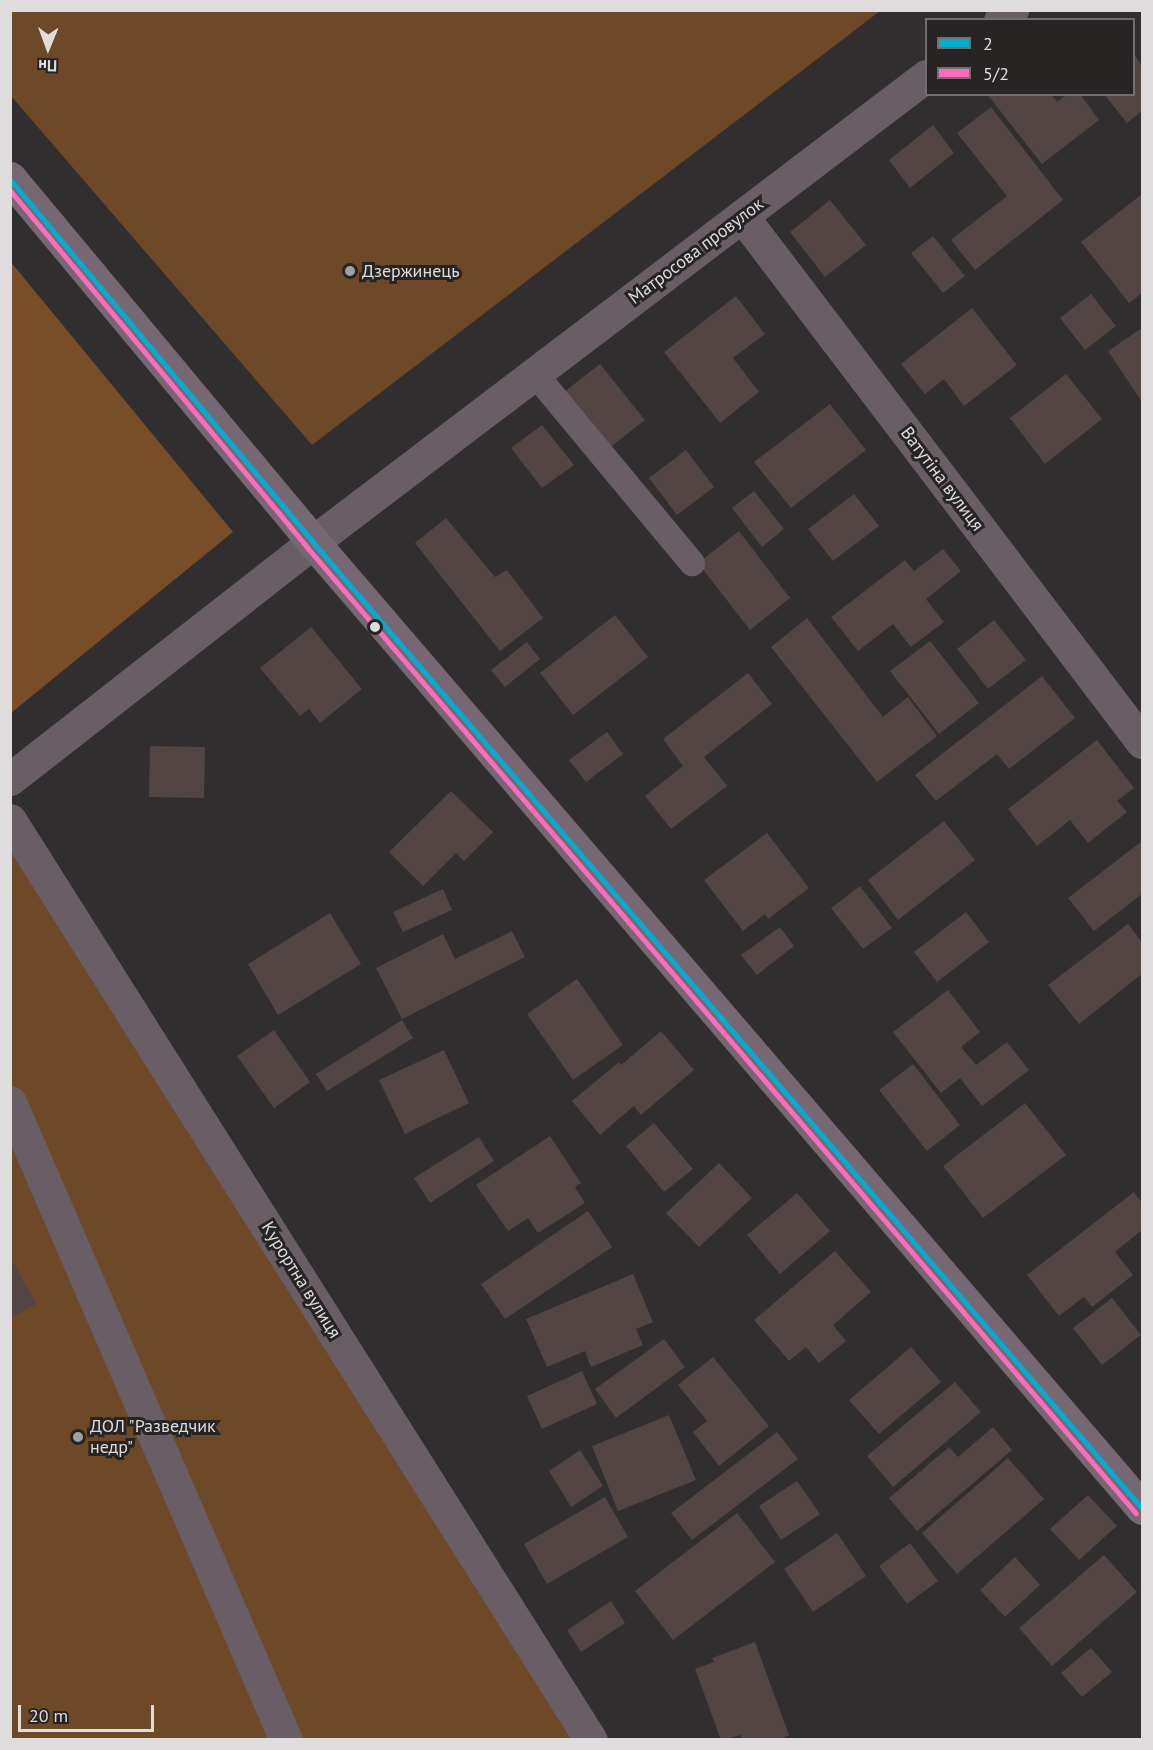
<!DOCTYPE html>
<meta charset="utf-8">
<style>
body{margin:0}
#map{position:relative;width:1153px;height:1750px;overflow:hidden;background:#302e2f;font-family:"PT Sans",sans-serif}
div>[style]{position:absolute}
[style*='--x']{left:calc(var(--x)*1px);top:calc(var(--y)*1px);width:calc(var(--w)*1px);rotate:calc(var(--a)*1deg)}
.green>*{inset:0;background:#6e4928}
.forest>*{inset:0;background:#784e29}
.building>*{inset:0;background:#524543}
.service>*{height:26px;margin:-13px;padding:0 13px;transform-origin:13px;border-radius:13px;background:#695d66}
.minor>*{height:33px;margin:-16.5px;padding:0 16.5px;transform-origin:16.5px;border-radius:16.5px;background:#695d66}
.secondary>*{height:33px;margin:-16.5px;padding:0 16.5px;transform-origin:16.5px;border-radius:16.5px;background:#766773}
.bus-1>*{height:4.5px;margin:-2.25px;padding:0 2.25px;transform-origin:2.25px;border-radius:2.25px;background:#06acd0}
.bus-2>*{height:4.5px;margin:-2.25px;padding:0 2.25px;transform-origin:2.25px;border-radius:2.25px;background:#fb6dba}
.dots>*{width:16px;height:16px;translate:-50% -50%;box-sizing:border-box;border:3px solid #272424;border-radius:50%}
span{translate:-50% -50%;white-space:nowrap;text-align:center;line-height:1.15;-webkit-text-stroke:6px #272424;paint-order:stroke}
.street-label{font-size:18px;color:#dedcdd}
.poi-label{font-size:18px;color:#dedcdd}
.left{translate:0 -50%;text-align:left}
.frame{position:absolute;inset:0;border:12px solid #dedcdd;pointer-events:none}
.legend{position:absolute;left:925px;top:18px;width:210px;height:78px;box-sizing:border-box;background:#272424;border:2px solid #706e6e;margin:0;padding:8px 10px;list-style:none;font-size:18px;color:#dedcdd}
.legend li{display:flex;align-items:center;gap:12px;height:30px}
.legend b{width:30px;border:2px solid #706e6e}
.north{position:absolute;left:18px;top:18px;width:60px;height:60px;-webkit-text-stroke:4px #272424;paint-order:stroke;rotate:181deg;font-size:16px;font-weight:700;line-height:24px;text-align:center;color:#dedcdd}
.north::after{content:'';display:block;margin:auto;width:21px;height:27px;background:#dedcdd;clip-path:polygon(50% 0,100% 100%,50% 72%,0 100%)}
.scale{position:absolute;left:18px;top:1705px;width:136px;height:27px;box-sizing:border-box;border:3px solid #dedcdd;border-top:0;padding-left:8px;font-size:18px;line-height:21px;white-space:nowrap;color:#dedcdd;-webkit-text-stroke:4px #272424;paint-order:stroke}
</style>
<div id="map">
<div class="green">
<i style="clip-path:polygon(10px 11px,11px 10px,880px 11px,312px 445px,11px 96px)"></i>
<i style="clip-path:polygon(10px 838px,585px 1739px,284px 1739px,11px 1099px)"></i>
<i style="clip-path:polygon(11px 1135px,280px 1739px,11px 1739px)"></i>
</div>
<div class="forest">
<i style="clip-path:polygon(10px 261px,233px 532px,11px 713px,10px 713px)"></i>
</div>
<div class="building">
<i style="clip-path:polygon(1134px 54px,1142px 66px,1142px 111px,1127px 123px,1104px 94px,1134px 94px)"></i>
<i style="clip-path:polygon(987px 94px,1051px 94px,1057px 102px,1067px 94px,1080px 94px,1099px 120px,1042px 164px)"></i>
<i style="clip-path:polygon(991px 107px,1063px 200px,975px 270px,951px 240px,1007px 196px,957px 133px)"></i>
<i style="clip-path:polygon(933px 125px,954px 153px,910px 188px,889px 160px)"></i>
<i style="clip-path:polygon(1142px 194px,1142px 293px,1129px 303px,1081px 242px)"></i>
<i style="clip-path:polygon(830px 200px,866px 245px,825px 277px,790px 232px)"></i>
<i style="clip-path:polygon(933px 236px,965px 276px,943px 293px,911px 253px)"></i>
<i style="clip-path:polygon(1091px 294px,1116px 326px,1085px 350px,1060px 318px)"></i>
<i style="clip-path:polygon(736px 296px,765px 334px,733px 358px,759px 392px,720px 423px,664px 352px)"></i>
<i style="clip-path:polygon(972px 308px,1017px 365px,964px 406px,944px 379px,925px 394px,901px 364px)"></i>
<i style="clip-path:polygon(1142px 328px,1142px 402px,1108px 351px)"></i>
<i style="clip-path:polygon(600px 364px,645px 420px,608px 449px,564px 392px)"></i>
<i style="clip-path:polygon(1066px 374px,1102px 419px,1045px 464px,1010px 418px)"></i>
<i style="clip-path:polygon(830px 404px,866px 450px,791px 508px,754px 462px)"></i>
<i style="clip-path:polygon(542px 425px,574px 465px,542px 488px,511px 448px)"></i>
<i style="clip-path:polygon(686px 450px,714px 487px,677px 515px,649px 478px)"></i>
<i style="clip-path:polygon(754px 491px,784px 529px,762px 547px,732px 508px)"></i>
<i style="clip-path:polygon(854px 494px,879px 526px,833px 561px,808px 529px)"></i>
<i style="clip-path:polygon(446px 518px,495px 577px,507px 570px,543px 618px,500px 651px,415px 543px)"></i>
<i style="clip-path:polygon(739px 531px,790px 598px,750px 630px,698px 563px)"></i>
<i style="clip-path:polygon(943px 549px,961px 571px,926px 599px,944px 622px,911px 647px,893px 624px,858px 651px,831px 617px,905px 560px,914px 571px)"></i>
<i style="clip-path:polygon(615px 615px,648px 657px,573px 715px,540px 673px)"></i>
<i style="clip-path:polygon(807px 618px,883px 717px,908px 697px,937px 736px,877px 782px,771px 647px)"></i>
<i style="clip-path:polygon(994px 620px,1026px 660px,988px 689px,957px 649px)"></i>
<i style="clip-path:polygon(311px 627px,362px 689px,320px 723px,309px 709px,300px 716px,260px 668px)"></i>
<i style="clip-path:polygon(930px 641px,979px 703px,939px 734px,890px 671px)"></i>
<i style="clip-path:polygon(527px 642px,540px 659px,505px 687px,491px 670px)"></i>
<i style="clip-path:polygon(748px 673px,772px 704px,704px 757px,727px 786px,671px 829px,645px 796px,683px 766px,663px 739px)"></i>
<i style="clip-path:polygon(1042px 676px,1075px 718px,1009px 769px,997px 754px,936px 801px,915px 775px)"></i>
<i style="clip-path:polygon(607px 732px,623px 754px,586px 782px,569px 760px)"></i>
<i style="clip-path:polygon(1097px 740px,1134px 788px,1117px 801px,1127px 812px,1088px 843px,1070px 820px,1037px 846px,1008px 809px)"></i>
<i style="clip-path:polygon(150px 746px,205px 747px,204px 798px,149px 797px)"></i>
<i style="clip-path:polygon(451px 791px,493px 832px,464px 861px,456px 853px,423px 886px,389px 852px)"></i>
<i style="clip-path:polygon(944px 821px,975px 860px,898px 920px,868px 880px)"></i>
<i style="clip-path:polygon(767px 833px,809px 888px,768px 919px,765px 914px,743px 931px,704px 880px)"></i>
<i style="clip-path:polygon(1142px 841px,1142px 894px,1094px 931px,1068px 898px)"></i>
<i style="clip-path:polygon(860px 886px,892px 928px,863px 949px,831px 908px)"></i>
<i style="clip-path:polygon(443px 889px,452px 910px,403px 932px,393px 912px)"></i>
<i style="clip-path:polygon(966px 912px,989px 942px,937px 982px,914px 952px)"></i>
<i style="clip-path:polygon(330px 913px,361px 964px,278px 1015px,248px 964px)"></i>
<i style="clip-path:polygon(1128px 924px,1142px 942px,1142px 974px,1079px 1024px,1048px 985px)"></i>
<i style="clip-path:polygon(780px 927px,794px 946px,757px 975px,741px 955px)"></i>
<i style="clip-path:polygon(512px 931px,525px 957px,402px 1019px,376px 968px,443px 934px,455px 959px)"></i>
<i style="clip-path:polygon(577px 979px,623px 1045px,573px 1080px,527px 1014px)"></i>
<i style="clip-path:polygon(948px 990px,980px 1032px,961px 1047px,976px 1065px,1007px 1042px,1029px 1070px,982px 1106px,960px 1078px,941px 1093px,893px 1032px)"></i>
<i style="clip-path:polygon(402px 1020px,413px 1038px,327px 1091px,316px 1074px)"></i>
<i style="clip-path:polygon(274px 1030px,310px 1082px,274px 1108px,237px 1056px)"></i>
<i style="clip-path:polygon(661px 1031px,694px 1070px,641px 1115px,634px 1106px,600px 1135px,572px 1101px,619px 1062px,621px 1065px)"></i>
<i style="clip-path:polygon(444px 1050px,469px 1103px,405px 1134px,379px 1080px)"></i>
<i style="clip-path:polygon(913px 1064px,960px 1125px,927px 1151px,879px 1090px)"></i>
<i style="clip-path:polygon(1025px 1103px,1066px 1155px,983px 1218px,943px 1166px)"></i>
<i style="clip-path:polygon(654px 1123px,693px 1169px,664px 1192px,626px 1146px)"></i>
<i style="clip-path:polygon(550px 1136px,581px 1183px,575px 1187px,585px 1203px,538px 1233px,528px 1218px,508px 1231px,476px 1185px)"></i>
<i style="clip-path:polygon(479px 1137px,494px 1161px,430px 1203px,414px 1178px)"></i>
<i style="clip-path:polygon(719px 1163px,752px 1198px,699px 1247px,666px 1213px)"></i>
<i style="clip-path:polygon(1134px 1192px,1142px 1203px,1142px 1230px,1115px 1252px,1133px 1275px,1092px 1307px,1084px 1297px,1059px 1316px,1027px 1275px)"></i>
<i style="clip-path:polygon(797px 1193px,830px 1231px,780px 1274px,747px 1235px)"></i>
<i style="clip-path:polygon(588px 1211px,612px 1247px,505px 1319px,481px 1284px)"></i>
<i style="clip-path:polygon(835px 1251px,871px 1292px,833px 1325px,846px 1341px,819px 1363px,806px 1347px,789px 1361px,754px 1320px)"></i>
<i style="clip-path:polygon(10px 1257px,37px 1304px,10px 1318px)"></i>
<i style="clip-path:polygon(633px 1274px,653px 1322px,636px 1329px,643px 1345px,591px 1367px,585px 1351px,547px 1367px,526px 1319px)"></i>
<i style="clip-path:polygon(1112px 1298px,1141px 1335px,1102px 1365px,1073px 1328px)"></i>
<i style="clip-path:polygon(664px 1339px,685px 1367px,616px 1418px,595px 1389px)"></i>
<i style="clip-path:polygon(911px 1347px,941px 1382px,879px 1434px,849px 1400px)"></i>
<i style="clip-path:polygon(713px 1357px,769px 1426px,719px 1466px,693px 1432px,707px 1421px,678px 1385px)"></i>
<i style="clip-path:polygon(582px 1371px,597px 1404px,542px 1429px,527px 1396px)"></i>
<i style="clip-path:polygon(955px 1382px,981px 1412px,893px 1487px,867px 1456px)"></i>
<i style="clip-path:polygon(669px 1415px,696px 1480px,618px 1511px,592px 1446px)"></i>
<i style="clip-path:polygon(993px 1427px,1012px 1450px,917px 1531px,889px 1498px,949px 1447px,958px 1457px)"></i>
<i style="clip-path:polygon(777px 1432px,798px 1459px,692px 1540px,671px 1513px)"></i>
<i style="clip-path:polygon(580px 1450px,603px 1486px,571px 1507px,549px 1471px)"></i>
<i style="clip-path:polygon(1008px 1458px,1044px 1499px,957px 1574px,922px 1533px)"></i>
<i style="clip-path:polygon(797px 1481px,820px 1514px,781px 1540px,759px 1506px)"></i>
<i style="clip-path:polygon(1088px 1495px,1117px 1526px,1079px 1560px,1050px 1529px)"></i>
<i style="clip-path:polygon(605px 1497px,628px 1537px,547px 1584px,524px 1544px)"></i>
<i style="clip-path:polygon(737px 1513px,775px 1562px,673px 1640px,635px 1591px)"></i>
<i style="clip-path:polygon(837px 1533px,866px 1576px,813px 1612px,784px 1569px)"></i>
<i style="clip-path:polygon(910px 1543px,938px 1581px,907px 1604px,879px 1566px)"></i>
<i style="clip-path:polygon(1104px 1555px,1137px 1592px,1052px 1666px,1019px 1628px)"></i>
<i style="clip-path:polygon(1015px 1557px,1040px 1585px,1005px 1617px,980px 1590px)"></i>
<i style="clip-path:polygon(611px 1601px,625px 1623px,581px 1652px,567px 1630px)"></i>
<i style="clip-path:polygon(755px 1642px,789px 1735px,778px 1740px,742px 1740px,741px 1735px,721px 1740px,695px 1669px,714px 1662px,712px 1658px)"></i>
<i style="clip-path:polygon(1091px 1648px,1112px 1672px,1082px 1697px,1061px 1673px)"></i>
</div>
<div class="service">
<i style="--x:535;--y:374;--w:246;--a:50.3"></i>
</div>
<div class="minor">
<i style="--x:1000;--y:20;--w:16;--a:-40"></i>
<i style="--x:742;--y:216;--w:661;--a:52.75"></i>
<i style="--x:10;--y:779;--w:385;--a:-38"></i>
<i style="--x:313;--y:542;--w:770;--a:-37.24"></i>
<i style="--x:10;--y:820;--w:1088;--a:57.73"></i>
<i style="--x:10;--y:1102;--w:695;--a:66.61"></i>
</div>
<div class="secondary">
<i style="--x:10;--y:178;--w:474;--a:50.2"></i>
<i style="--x:313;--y:542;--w:1273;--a:49.36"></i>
</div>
<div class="bus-1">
<i style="--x:10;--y:179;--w:473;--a:50.1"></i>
<i style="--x:313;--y:542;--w:1273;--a:49.36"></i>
</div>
<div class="bus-2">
<i style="--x:10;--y:190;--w:464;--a:50.2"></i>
<i style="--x:307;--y:547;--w:1273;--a:49.36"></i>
</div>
<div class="dots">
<i style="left:350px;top:271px;background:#a19fa0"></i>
<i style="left:375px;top:627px;background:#dedcdd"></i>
<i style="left:78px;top:1437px;background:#a19fa0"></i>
</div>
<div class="street-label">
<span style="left:696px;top:251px;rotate:-37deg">Матросова провулок</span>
<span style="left:942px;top:479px;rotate:53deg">Ватутіна вулиця</span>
<span style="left:301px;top:1280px;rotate:58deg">Курортна вулиця</span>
</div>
<div class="poi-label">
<span class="left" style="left:362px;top:271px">Дзержинець</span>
<span class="left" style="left:90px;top:1437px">ДОЛ "Разведчик<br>недр"</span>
</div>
<div class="frame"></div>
<ul class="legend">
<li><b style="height:8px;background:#06acd0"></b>2</li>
<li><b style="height:8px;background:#fb6dba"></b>5/2</li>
</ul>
<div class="north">Пн</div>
<div class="scale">20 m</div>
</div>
